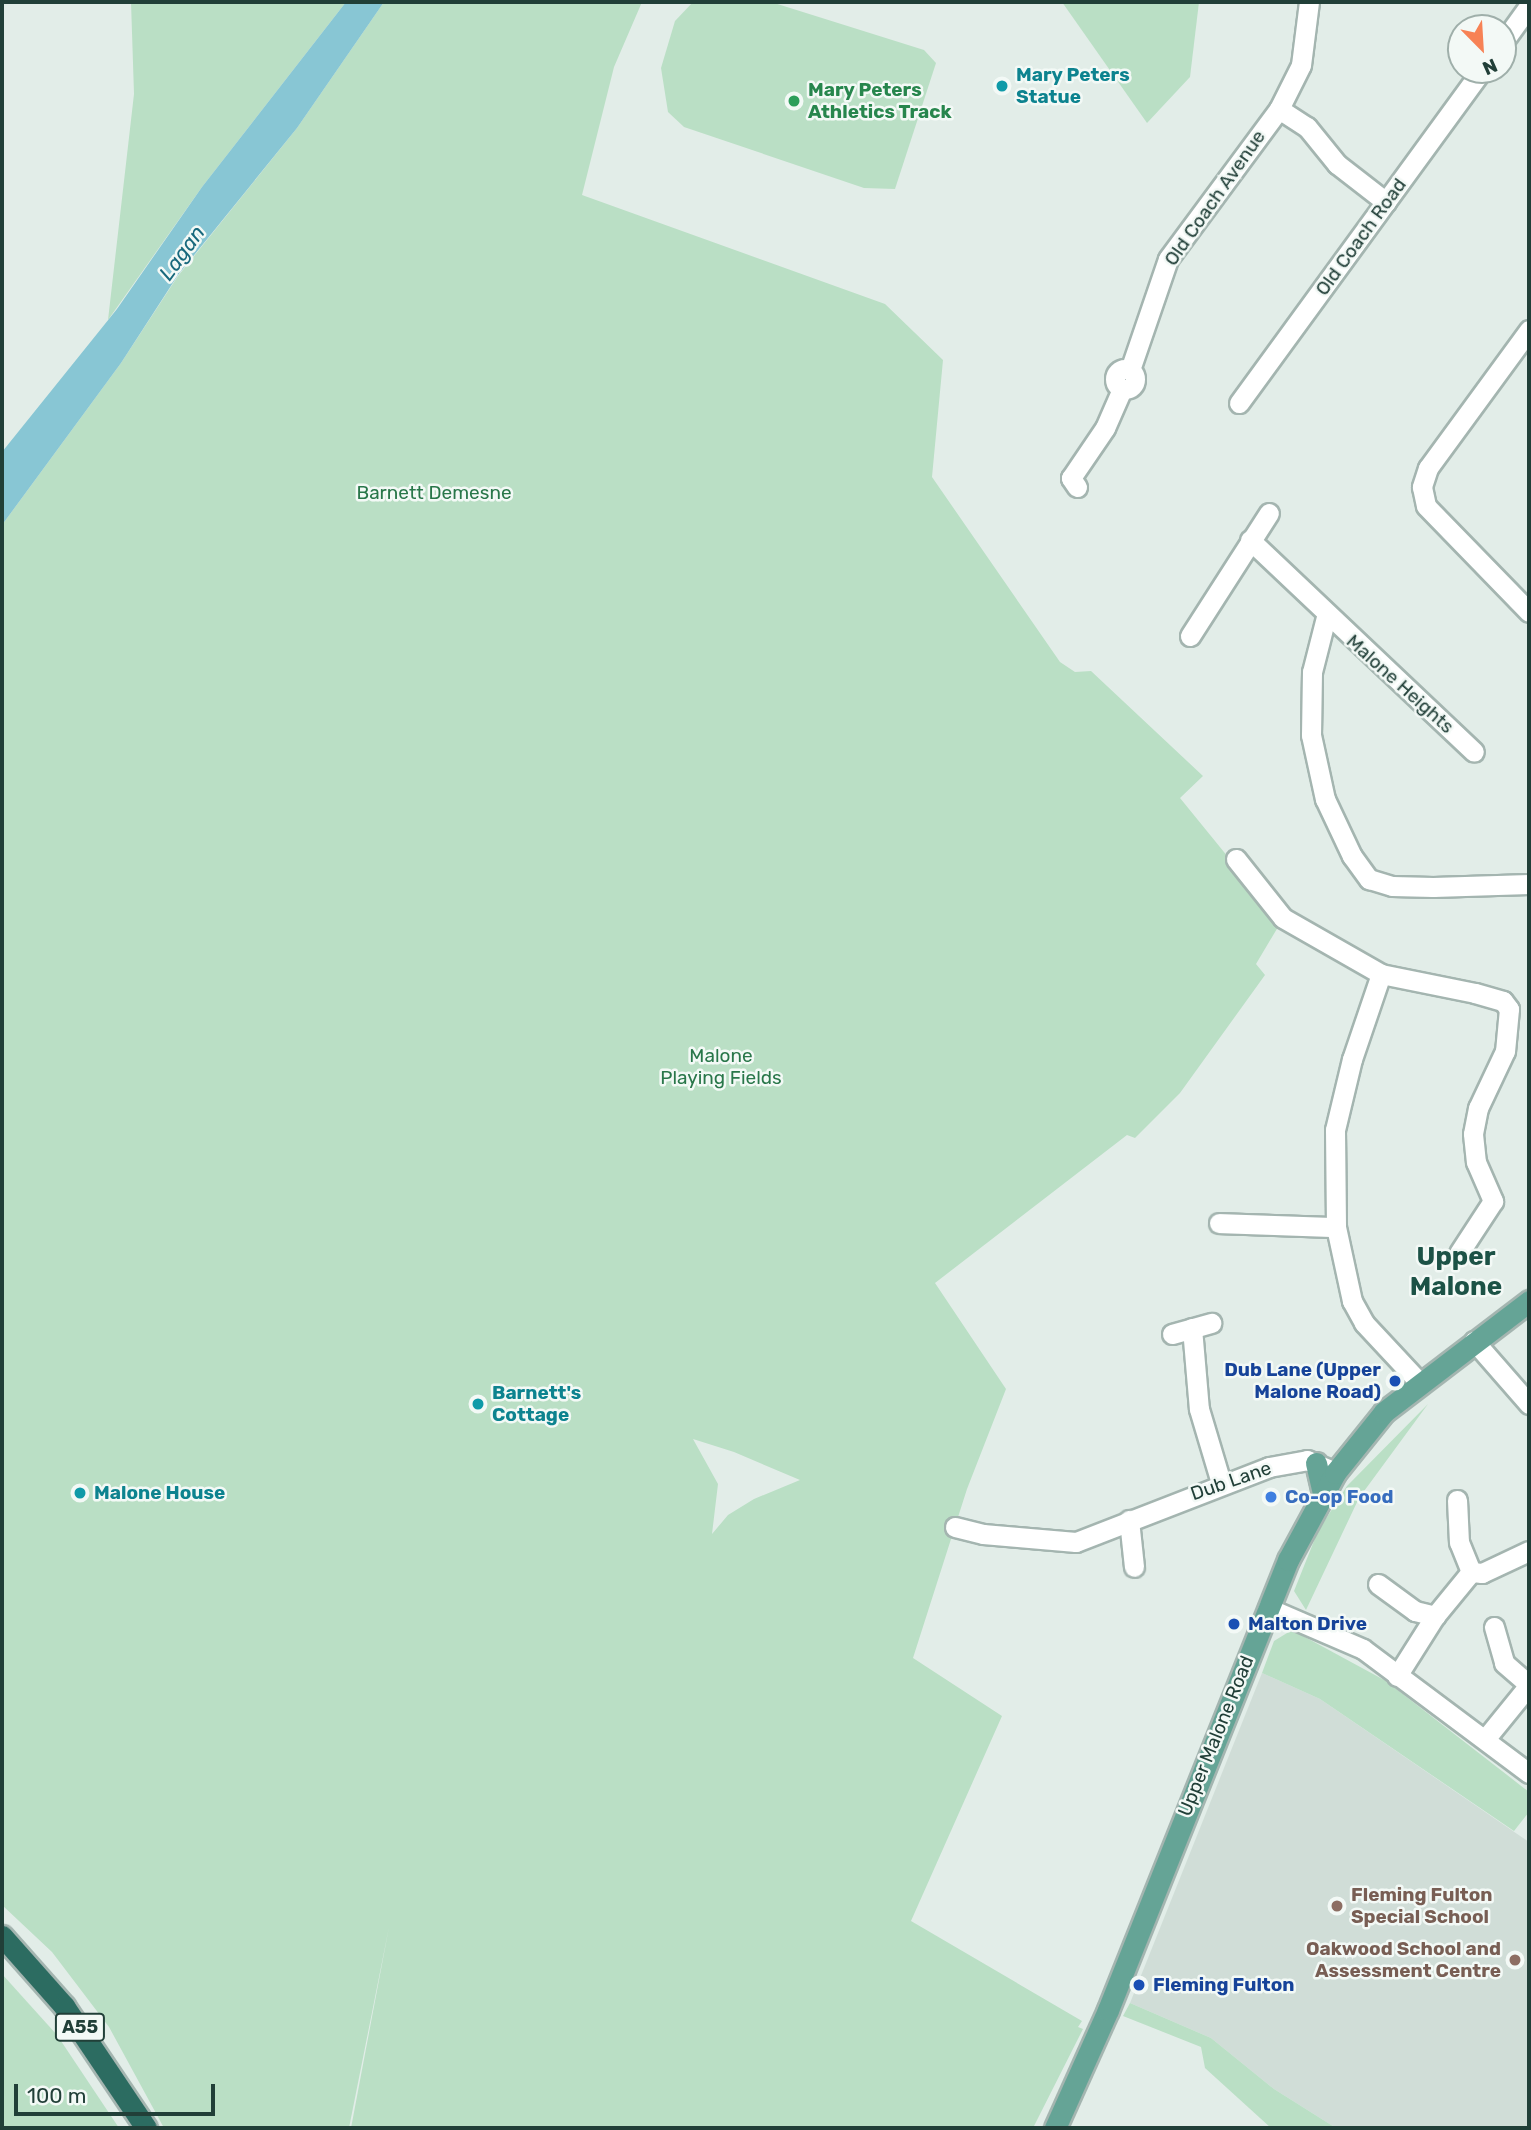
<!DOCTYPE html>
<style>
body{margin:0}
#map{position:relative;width:1531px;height:2130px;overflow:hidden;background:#e2ede8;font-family:Rubik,sans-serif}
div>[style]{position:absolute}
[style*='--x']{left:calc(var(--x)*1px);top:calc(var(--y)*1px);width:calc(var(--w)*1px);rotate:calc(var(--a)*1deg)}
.built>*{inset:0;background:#d0ddd7}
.green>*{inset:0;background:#badfc5}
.water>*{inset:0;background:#88c6d4}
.roads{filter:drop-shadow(2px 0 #a4b5b0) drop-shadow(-2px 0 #a4b5b0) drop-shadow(0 2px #a4b5b0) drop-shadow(0 -2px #a4b5b0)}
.minor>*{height:19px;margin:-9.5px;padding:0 9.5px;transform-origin:9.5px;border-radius:9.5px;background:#fff}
.minor>.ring{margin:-9.5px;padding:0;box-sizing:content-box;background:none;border:19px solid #fff;border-radius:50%}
.major>*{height:21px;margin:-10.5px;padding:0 10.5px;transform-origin:10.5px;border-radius:10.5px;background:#65a496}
.highway>*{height:21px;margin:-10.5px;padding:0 10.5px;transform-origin:10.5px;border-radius:10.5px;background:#2c6c61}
.dots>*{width:19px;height:19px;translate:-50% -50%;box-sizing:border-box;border:4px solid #f3f9f6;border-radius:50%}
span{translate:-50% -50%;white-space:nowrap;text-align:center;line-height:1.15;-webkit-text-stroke:5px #f3f9f6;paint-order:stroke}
.shield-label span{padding:2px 5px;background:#f3f9f6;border:2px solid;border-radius:5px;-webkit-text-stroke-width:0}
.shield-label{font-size:18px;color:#213f38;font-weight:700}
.culture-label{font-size:19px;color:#0d838f;font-weight:700}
.left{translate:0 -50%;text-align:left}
.leisure-label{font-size:19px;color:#27864d;font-weight:700}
.street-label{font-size:19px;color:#213f38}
.park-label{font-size:19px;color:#29774a}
.transit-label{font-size:19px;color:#164399;font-weight:700}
.right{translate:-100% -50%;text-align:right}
.shop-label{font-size:19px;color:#366cbe;font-weight:700}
.education-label{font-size:19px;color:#785e54;font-weight:700}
.water-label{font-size:21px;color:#18697d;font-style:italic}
.district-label{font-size:26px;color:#1c5246;font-weight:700}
.frame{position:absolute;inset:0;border:4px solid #213f38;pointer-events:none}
.north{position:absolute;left:1447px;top:14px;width:70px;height:70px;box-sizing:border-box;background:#f3f9f6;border:2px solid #9fafaa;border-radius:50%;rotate:156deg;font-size:19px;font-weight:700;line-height:28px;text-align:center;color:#213f38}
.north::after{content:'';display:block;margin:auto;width:24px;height:32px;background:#f78255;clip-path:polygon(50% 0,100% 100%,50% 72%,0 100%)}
.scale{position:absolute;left:14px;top:2084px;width:201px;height:32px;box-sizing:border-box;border:4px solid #213f38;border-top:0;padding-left:9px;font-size:21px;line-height:24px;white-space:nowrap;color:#213f38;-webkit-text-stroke:5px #f3f9f6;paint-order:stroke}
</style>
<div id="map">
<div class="built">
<i style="clip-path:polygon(1262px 1673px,1320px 1699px,1529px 1842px,1529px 2128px,1336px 2128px,1274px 2089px,1211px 2038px,1130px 2003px)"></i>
</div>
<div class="green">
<i style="clip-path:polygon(131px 2px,346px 2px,202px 187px,108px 320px,134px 94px)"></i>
<i style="clip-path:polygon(evenodd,384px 2px,642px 2px,614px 67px,582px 195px,885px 304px,943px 360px,932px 477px,1060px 662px,1075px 672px,1091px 671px,1203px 776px,1180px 798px,1281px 922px,1256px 964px,1265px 975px,1180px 1093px,1135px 1138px,1127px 1135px,935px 1283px,1006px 1389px,967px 1489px,913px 1658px,1002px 1716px,911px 1921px,1082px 2021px,1078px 2027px,1083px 2029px,1033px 2128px,351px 2128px,389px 1927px,349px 2128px,164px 2128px,109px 2027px,52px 1952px,2px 1905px,2px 525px,121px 363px,178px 276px,297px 128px,384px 2px,693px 1439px,734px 1452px,800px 1480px,754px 1499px,728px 1515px,712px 1534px,718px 1484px,693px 1439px)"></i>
<i style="clip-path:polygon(693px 2px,771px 2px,924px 50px,936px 63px,895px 189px,864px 188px,684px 127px,668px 112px,661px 68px,675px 21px)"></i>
<i style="clip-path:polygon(1062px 2px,1199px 2px,1190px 77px,1147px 123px)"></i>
<i style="clip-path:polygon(1428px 1404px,1359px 1498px,1306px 1610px,1294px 1591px,1318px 1531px,1347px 1486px)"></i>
<i style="clip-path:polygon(1292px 1630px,1386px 1681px,1529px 1792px,1529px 1812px,1514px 1831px,1320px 1699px,1262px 1673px,1274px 1641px)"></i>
<i style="clip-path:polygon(2px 1974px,57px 2035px,119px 2128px,2px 2128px)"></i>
<i style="clip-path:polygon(1130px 2003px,1211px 2038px,1274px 2089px,1336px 2128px,1271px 2128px,1205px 2068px,1201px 2047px,1123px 2016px)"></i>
</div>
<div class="water">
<i style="clip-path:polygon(346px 2px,384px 2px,297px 128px,178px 275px,121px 363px,2px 525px,2px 452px,117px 309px,202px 187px)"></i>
</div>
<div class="roads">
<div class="minor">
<i style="--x:1503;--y:42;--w:44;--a:-54.2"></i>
<i style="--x:1279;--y:109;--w:33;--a:33"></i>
<i style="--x:1307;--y:127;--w:48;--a:51"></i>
<i style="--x:1337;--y:164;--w:62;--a:37.8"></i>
<i style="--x:1529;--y:330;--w:171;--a:126.2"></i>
<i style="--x:1428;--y:468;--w:20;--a:108"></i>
<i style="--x:1422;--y:487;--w:19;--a:78"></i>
<i style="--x:1426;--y:506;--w:148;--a:45.8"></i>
<i class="ring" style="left:1115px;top:369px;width:1px;height:1px"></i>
<i style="--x:1130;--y:370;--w:117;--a:-71.1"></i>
<i style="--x:1168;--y:259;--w:187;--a:-53.5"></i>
<i style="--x:1279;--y:109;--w:49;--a:-63.4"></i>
<i style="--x:1301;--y:65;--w:64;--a:-82.8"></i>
<i style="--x:1239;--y:403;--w:412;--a:-53.9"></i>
<i style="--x:1077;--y:487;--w:11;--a:-124"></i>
<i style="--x:1071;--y:478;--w:60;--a:-55.8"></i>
<i style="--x:1105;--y:428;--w:43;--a:-66.4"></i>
<i style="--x:1250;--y:540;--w:308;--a:43.4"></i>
<i style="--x:1326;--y:617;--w:57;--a:104.3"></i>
<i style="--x:1312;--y:672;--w:63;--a:90.9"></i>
<i style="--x:1311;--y:735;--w:66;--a:77.7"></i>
<i style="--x:1325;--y:799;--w:63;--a:64.7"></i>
<i style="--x:1352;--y:856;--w:29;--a:54"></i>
<i style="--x:1369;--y:879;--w:24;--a:17"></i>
<i style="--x:1392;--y:886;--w:41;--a:1.4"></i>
<i style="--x:1433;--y:887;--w:96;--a:-1.8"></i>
<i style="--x:1190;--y:636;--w:146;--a:-57.3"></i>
<i style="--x:1236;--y:859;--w:75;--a:51.5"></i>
<i style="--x:1283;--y:918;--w:113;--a:29.7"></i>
<i style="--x:1381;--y:974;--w:96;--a:11.4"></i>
<i style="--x:1475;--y:993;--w:29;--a:16"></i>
<i style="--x:1503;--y:1001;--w:10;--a:53"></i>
<i style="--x:1509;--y:1009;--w:42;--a:95.4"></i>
<i style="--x:1505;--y:1051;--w:63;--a:115.3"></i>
<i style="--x:1478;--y:1108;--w:26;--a:101"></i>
<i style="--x:1473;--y:1134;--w:28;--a:84"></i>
<i style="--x:1476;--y:1162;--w:43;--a:66.4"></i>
<i style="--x:1493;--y:1201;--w:62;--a:123.2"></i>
<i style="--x:1381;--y:974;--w:90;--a:108.8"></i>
<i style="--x:1352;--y:1059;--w:73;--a:103.5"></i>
<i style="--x:1335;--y:1130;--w:97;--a:89.4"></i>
<i style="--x:1336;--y:1227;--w:76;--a:77.8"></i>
<i style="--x:1352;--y:1301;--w:25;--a:61"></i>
<i style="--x:1364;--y:1323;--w:81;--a:47"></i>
<i style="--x:1219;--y:1223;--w:117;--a:2"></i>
<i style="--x:1192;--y:1328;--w:81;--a:85.1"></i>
<i style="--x:1199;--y:1409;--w:77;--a:73.4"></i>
<i style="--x:1172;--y:1334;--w:41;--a:-15.8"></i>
<i style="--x:1474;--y:1341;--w:84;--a:48.9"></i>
<i style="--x:1457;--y:1500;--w:42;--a:87.3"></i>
<i style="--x:1459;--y:1542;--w:32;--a:68"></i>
<i style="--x:1129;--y:1520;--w:47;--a:83.9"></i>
<i style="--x:955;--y:1527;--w:29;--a:14"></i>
<i style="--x:983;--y:1534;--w:93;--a:4.9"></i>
<i style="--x:1076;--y:1542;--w:207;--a:-21.2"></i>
<i style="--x:1269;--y:1467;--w:39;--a:-10"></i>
<i style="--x:1307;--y:1460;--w:23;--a:23"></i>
<i style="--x:1378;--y:1584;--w:46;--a:36.1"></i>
<i style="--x:1415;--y:1611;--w:21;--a:14"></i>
<i style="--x:1268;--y:1608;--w:103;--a:23.3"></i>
<i style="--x:1363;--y:1649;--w:207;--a:36.8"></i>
<i style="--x:1494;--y:1627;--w:37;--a:74"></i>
<i style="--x:1504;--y:1663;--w:33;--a:41"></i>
<i style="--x:1397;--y:1676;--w:71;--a:-57.7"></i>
<i style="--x:1435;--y:1616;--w:57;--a:-50.7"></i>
<i style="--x:1471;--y:1572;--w:11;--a:5"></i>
<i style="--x:1482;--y:1573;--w:52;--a:-25.1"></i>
<i style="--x:1486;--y:1738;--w:68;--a:-50.9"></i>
</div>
<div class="major">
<i style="--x:1316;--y:1463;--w:32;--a:77"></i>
<i style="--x:1055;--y:2128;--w:129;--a:-65.8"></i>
<i style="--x:1108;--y:2010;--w:485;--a:-68.2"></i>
<i style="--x:1288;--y:1560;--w:99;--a:-61.6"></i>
<i style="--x:1335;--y:1473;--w:78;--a:-51.2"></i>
<i style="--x:1384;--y:1412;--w:183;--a:-37.4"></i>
</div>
<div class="highway">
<i style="--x:2;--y:1936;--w:94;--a:48.5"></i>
<i style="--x:64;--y:2006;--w:147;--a:56.1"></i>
</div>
</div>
<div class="dots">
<i style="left:1002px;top:86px;background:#0f9aa8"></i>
<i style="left:794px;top:101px;background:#2e9e5b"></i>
<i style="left:1395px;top:1381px;background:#1a4fb4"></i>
<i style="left:478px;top:1404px;background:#0f9aa8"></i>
<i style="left:80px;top:1493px;background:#0f9aa8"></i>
<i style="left:1271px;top:1497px;background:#3f7fe0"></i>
<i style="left:1234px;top:1624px;background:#1a4fb4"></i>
<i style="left:1337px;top:1906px;background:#8d6e63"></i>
<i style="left:1515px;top:1960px;background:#8d6e63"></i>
<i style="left:1139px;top:1985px;background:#1a4fb4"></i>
</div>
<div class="shield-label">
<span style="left:80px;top:2027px">A55</span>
</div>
<div class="culture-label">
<span class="left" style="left:1016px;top:86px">Mary Peters<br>Statue</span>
<span class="left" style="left:492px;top:1404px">Barnett's<br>Cottage</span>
<span class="left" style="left:94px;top:1493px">Malone House</span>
</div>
<div class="leisure-label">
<span class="left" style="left:808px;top:101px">Mary Peters<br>Athletics Track</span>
</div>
<div class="street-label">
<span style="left:1215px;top:198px;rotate:-55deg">Old Coach Avenue</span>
<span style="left:1361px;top:237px;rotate:-54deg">Old Coach Road</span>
<span style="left:1400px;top:684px;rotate:42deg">Malone Heights</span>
<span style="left:1231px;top:1481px;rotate:-19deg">Dub Lane</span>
<span style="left:1216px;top:1736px;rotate:-68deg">Upper Malone Road</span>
</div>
<div class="park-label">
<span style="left:434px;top:493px">Barnett Demesne</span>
<span style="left:721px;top:1067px">Malone<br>Playing Fields</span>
</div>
<div class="transit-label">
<span class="right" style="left:1381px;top:1381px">Dub Lane (Upper<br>Malone Road)</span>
<span class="left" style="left:1248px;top:1624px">Malton Drive</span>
<span class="left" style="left:1153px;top:1985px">Fleming Fulton</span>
</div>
<div class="shop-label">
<span class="left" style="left:1285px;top:1497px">Co-op Food</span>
</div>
<div class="education-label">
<span class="left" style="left:1351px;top:1906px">Fleming Fulton<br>Special School</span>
<span class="right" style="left:1501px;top:1960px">Oakwood School and<br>Assessment Centre</span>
</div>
<div class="water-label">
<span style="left:182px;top:253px;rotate:-54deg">Lagan</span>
</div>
<div class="district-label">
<span style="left:1456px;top:1272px">Upper<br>Malone</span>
</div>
<div class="frame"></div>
<div class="north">N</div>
<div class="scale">100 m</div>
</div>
